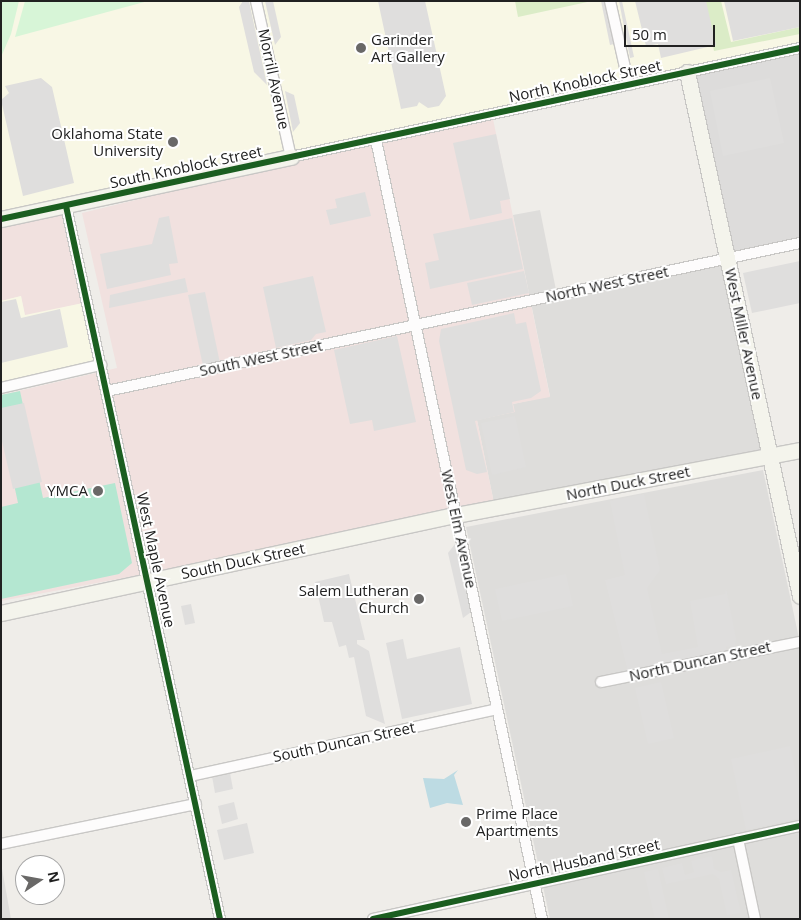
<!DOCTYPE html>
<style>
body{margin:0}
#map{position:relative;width:801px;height:920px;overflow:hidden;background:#efede9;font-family:"Open Sans",sans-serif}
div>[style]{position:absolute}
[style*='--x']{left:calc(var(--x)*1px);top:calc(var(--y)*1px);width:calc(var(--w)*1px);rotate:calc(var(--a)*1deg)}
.residential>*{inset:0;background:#dedddb}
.commercial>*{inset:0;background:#f1e1df}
.education>*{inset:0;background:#f8f7e5}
.religious>*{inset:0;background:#dddcdb}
.grass>*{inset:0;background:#dbecc7}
.park>*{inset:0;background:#d7f5d7}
.pitch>*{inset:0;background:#b4e7d1}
.parking>*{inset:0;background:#dfdedd}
.water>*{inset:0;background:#bddbe3}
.roads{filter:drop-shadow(1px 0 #c8c7c5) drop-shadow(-1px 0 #c8c7c5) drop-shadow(0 1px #c8c7c5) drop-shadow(0 -1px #c8c7c5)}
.street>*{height:10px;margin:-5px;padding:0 5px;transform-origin:5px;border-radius:5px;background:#fdfcfc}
.secondary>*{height:15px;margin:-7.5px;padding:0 7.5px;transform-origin:7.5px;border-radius:7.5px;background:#f4f4ec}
.cycleway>*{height:6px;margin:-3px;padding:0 3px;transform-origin:3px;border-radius:3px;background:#1b5e20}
.dots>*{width:14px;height:14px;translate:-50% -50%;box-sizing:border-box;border:2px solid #fff;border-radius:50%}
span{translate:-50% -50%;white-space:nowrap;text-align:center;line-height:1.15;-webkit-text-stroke:4px #fff;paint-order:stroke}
.poi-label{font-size:15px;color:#212121}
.left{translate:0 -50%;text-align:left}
.right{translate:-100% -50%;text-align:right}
.street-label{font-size:15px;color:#212121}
.frame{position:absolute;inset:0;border:2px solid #212121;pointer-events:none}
.north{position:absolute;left:15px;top:855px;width:50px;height:50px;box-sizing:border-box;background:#fff;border:1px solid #a6a6a6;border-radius:50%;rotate:78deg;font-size:14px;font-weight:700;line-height:20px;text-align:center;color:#212121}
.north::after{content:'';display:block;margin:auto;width:18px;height:22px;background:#696867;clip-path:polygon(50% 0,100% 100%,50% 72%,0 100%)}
.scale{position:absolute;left:624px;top:25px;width:91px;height:22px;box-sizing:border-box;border:2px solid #212121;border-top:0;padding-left:6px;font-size:15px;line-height:18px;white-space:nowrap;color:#212121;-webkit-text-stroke:4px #fff;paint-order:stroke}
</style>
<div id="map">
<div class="residential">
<i style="clip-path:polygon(540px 210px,557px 295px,730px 261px,768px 454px,495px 508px,477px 420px,514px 412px,513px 404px,550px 396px,513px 215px)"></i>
<i style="clip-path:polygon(763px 470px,800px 643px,800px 919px,550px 919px,466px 527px)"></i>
<i style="clip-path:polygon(1px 863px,11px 919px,1px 919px)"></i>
</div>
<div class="commercial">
<i style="clip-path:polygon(492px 114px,550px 397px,513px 404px,515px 412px,477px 420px,495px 508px,1px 601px,1px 395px,117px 368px,82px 213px)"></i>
<i style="clip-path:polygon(67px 205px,88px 302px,25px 316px,21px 296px,1px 301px,1px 220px)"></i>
</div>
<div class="education">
<i style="clip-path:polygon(1px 1px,800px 1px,800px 47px,1px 212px)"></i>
<i style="clip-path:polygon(21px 296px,25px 315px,88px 302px,101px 365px,1px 388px,1px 301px)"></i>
</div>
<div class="religious">
<i style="clip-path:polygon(800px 47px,800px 244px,730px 260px,687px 71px)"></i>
</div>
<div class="grass">
<i style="clip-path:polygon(515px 1px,592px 1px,518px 17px)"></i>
<i style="clip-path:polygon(704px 1px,721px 1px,731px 42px,800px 27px,800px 34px,714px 51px)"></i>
</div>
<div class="park">
<i style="clip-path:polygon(1px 1px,19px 1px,11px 34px,1px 57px)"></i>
<i style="clip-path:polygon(25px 1px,148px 1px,15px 37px)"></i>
</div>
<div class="pitch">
<i style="clip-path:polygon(20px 391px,43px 498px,115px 483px,132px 563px,119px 574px,1px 599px,1px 507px,18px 503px,1px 424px,1px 395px)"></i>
</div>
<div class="parking">
<i style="clip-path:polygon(243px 1px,249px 1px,267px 85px,254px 72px,239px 7px)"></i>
<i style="clip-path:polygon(265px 1px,273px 1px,281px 37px,275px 45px)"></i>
<i style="clip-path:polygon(378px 1px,425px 1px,446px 96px,439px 106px,428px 108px,419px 102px,417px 106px,401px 109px)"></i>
<i style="clip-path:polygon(601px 1px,606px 1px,614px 44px,610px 45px)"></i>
<i style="clip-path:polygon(619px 1px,622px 1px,634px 57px,630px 58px)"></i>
<i style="clip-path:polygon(635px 1px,706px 1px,716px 45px,661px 58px,658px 44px,646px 46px)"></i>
<i style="clip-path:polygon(724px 1px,800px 1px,800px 27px,733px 41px)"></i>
<i style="clip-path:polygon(41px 78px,52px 87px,74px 183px,23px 196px,1px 100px,9px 93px,5px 86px)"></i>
<i style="clip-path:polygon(770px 78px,784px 143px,723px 156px,710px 91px)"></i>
<i style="clip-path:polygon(285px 91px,294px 95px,300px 123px,293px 132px)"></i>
<i style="clip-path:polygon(496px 134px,510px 199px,500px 201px,502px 213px,470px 220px,453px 143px)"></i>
<i style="clip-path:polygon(365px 192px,371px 216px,330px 225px,326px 210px,337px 208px,335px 199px)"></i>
<i style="clip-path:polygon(169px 216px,178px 263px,169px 264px,171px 275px,107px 289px,100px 254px,152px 244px,159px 218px)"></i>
<i style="clip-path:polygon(512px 218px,523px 269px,430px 289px,425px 263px,439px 260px,433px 234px)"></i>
<i style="clip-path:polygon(800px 261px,800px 303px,752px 313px,743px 273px)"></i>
<i style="clip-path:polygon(524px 271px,529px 293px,472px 305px,467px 283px)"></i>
<i style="clip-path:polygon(313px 276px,326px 332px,316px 334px,311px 340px,276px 348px,263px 287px)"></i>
<i style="clip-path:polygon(185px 278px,188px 292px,109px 308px,110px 295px)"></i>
<i style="clip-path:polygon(205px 292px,220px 363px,203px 366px,188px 295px)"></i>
<i style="clip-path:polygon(16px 299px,21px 318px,60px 309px,68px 347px,1px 363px,1px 302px)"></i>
<i style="clip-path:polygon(514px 313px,516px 324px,526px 322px,541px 391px,531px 398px,512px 402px,514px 412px,475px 421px,487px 472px,477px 474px,466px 470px,439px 341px,441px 329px)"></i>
<i style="clip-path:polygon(397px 336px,416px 422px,374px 431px,372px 420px,350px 424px,334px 350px)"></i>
<i style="clip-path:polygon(24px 403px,42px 482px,13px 489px,1px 437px,1px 408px)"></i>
<i style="clip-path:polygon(515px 416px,526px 467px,492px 475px,481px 423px)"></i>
<i style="clip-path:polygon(644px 494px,660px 570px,647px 588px,662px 654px,698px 647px,690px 601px,725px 594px,726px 588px,736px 639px,735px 646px,726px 647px,728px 655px,629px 676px,605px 580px,625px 575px,610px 501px)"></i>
<i style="clip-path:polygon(455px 544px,471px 612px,463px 618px,448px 553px)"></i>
<i style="clip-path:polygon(349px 574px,365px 640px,357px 640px,357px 644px,369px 651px,385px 724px,366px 716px,354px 657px,349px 658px,346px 645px,339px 647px,332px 622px,324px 622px,315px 582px)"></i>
<i style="clip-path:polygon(566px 574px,573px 606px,502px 621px,495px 589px)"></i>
<i style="clip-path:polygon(191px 604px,195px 623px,185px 625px,181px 606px)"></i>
<i style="clip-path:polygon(403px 639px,407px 659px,460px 647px,472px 704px,402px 719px,386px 643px)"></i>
<i style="clip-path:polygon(661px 682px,674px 738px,648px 744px,635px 688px)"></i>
<i style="clip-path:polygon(790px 746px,800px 793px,797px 804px,800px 818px,746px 830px,731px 759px)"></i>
<i style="clip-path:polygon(230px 773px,233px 789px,215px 793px,212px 776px)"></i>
<i style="clip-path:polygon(234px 802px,238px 819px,222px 824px,218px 806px)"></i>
<i style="clip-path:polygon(247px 823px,254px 853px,224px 860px,217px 830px)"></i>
<i style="clip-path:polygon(712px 856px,714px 869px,721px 872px,731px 870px,741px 913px,727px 915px,719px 879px,713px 874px,666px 884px,662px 868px,682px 863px,685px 875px,694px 872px,691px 861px)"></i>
<i style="clip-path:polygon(658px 869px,669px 919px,655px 919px,644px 872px)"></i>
</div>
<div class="water">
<i style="clip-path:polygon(458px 770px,454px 775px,463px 805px,447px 803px,430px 808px,423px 778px,444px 779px)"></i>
</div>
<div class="roads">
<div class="street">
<i style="--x:256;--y:1;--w:160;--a:77.4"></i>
<i style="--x:291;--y:157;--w:521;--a:-12.09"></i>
<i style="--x:610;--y:1;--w:86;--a:77.3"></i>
<i style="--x:376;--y:140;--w:796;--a:77.97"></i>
<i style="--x:66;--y:206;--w:729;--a:77.81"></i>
<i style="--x:1;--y:388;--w:103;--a:-13"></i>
<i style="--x:107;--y:391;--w:709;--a:-12.06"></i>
<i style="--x:601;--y:682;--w:203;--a:-11.4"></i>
<i style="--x:190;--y:776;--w:314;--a:-12.3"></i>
<i style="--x:738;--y:839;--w:82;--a:78"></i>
<i style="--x:1;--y:844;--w:199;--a:-11.6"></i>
<i style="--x:373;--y:919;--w:437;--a:-12.3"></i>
</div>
<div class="secondary">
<i style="--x:687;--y:72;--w:536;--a:77.83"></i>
<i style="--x:1;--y:219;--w:297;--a:-12.1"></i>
<i style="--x:1;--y:613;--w:465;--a:-12.2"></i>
<i style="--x:456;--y:515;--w:350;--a:-10.7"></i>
</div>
</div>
<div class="cycleway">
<i style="--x:66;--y:206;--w:729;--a:77.81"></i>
<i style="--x:1;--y:219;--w:817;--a:-12.08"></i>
<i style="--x:373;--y:919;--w:437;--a:-12.3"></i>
</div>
<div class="dots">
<i style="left:361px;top:48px;background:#696867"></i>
<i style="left:173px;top:142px;background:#696867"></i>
<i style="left:98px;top:491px;background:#696867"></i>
<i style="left:419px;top:599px;background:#696867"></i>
<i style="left:466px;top:822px;background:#696867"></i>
</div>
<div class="poi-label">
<span class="left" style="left:371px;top:48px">Garinder<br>Art Gallery</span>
<span class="right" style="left:163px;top:142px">Oklahoma State<br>University</span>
<span class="right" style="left:88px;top:491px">YMCA</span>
<span class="right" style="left:409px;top:599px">Salem Lutheran<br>Church</span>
<span class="left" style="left:476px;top:822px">Prime Place<br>Apartments</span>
</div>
<div class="street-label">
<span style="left:274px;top:79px;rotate:78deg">Morrill Avenue</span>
<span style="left:585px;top:81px;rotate:-12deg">North Knoblock Street</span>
<span style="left:186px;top:167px;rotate:-12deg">South Knoblock Street</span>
<span style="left:607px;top:284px;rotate:-12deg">North West Street</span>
<span style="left:744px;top:334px;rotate:78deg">West Miller Avenue</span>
<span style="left:261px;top:358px;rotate:-12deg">South West Street</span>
<span style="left:628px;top:483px;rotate:-11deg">North Duck Street</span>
<span style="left:459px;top:529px;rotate:78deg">West Elm Avenue</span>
<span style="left:156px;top:560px;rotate:78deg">West Maple Avenue</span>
<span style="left:243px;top:561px;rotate:-12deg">South Duck Street</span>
<span style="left:700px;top:661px;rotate:-12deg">North Duncan Street</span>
<span style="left:344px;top:742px;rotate:-12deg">South Duncan Street</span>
<span style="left:584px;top:860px;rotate:-12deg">North Husband Street</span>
</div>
<div class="frame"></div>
<div class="north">N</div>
<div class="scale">50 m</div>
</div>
